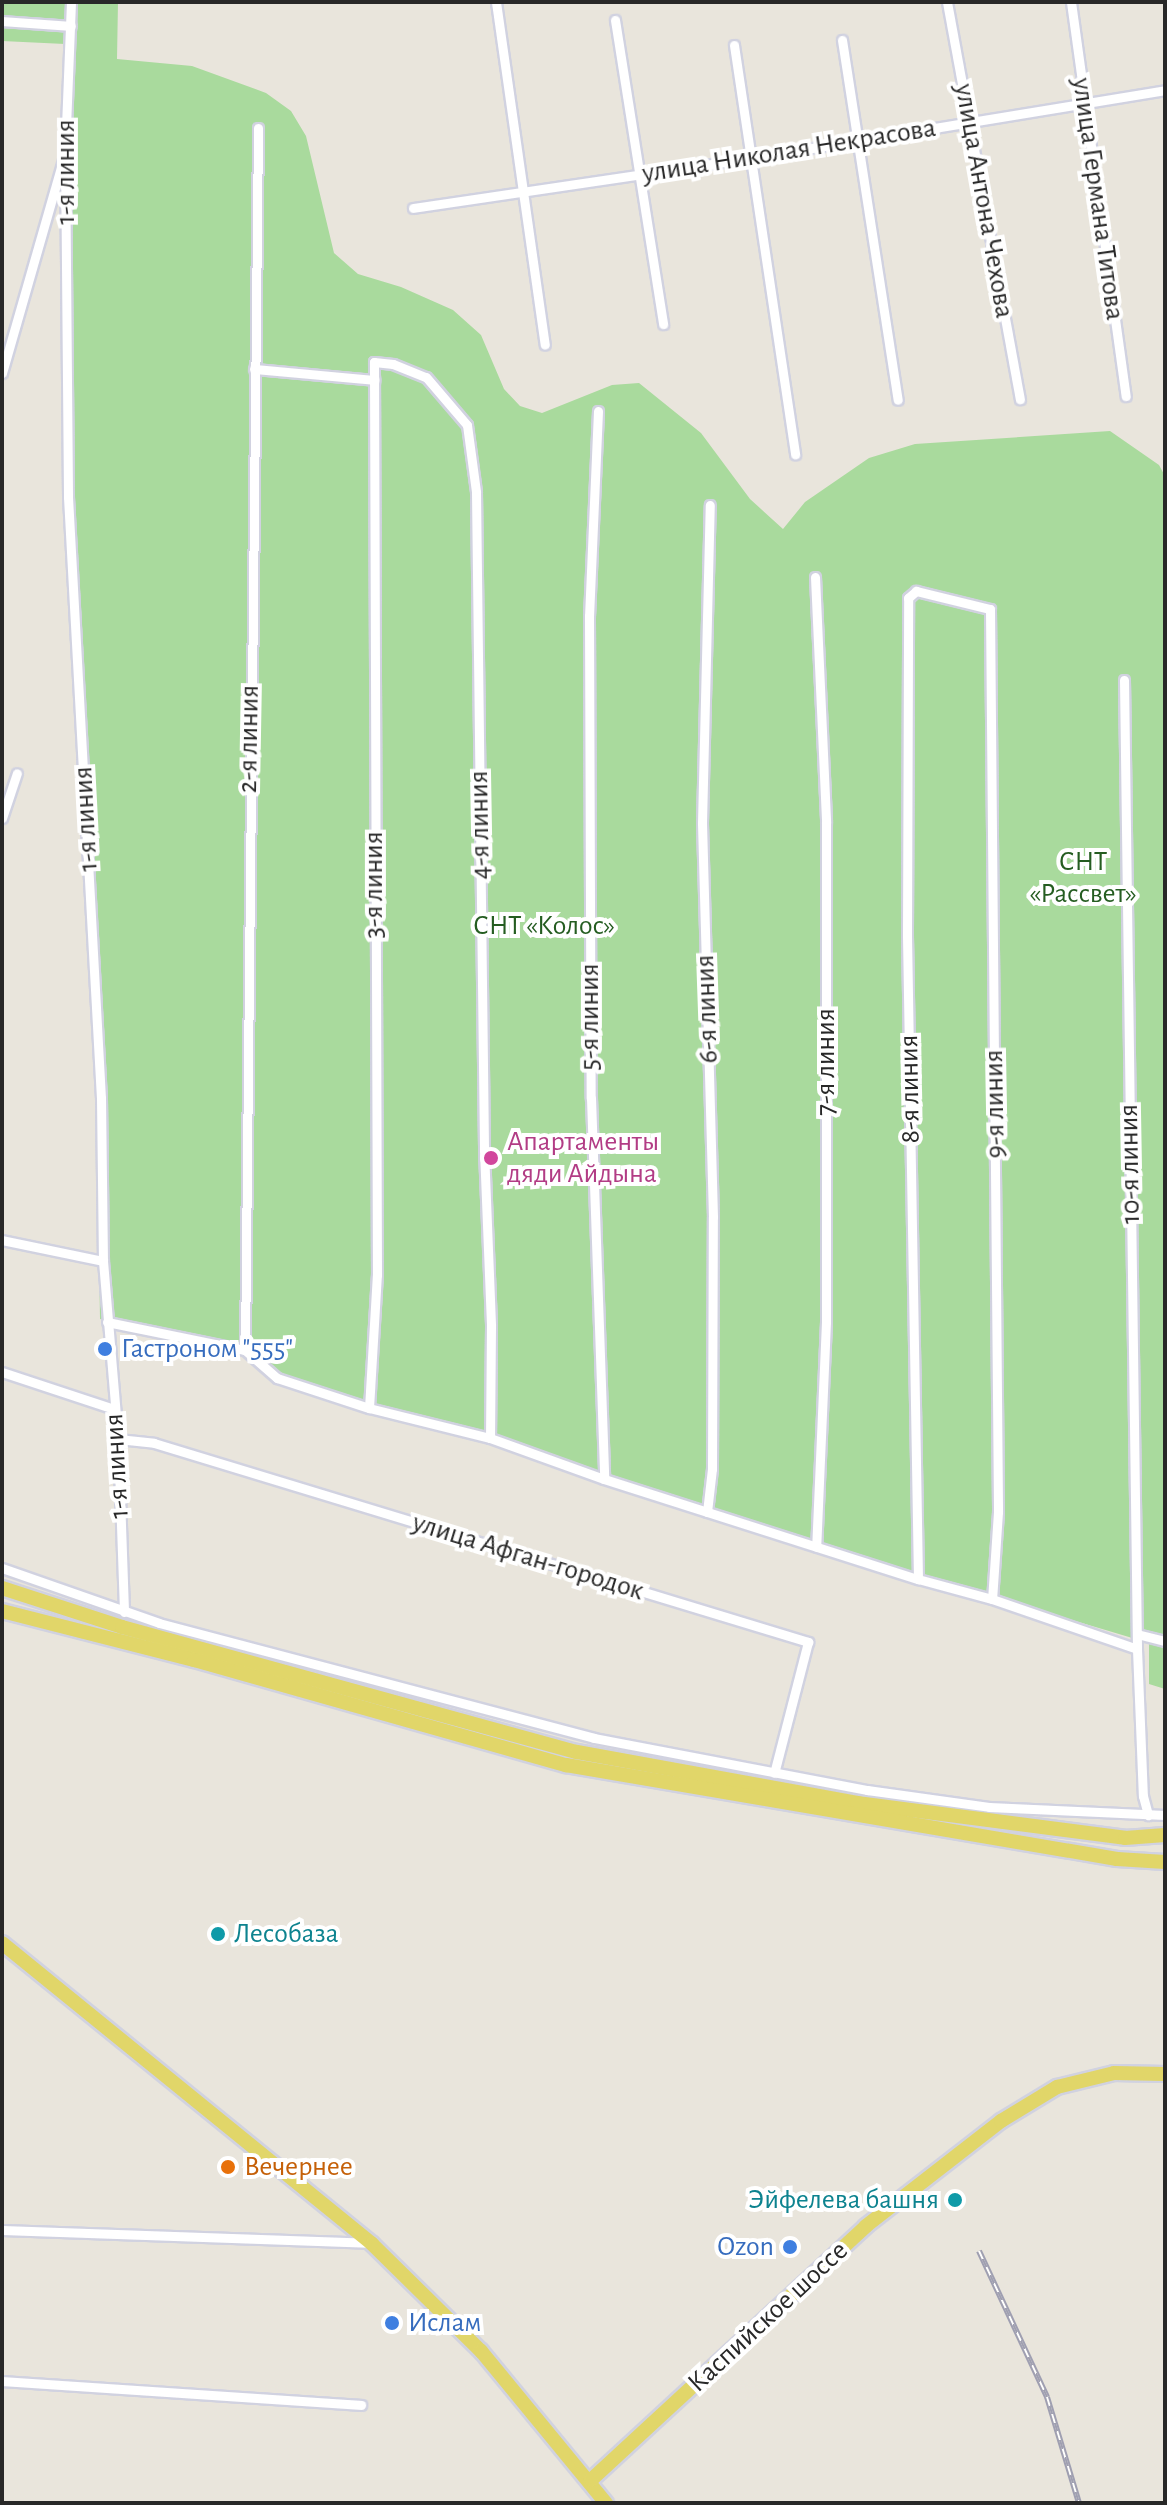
<!DOCTYPE html>
<meta charset="utf-8">
<style>
body{margin:0}
#map{position:relative;width:1167px;height:2505px;overflow:hidden;background:#e9e5dc;font-family:"Alegreya Sans",sans-serif}
div>[style]{position:absolute}
[style*='--x']{left:calc(var(--x)*1px);top:calc(var(--y)*1px);width:calc(var(--w)*1px);rotate:calc(var(--a)*1deg)}
.green>*{inset:0;background:#a9da9d}
.roads{filter:drop-shadow(2px 0 #d1d2e0) drop-shadow(-2px 0 #d1d2e0) drop-shadow(0 2px #d1d2e0) drop-shadow(0 -2px #d1d2e0)}
.minor>*{height:9px;margin:-4.5px;padding:0 4.5px;transform-origin:4.5px;border-radius:4.5px;background:#fff}
.primary>*{height:14px;margin:-7px;padding:0 7px;transform-origin:7px;border-radius:7px;background:#e1d669}
.rail>*{height:6px;margin-top:-3px;transform-origin:0;background:repeating-linear-gradient(90deg,#fff 0 9px,#9f9fb1 0 18px);box-sizing:border-box;border-block:2px solid #9f9fb1}
.dots>*{width:22px;height:22px;translate:-50% -50%;box-sizing:border-box;border:4px solid #fff;border-radius:50%}
span{translate:-50% -50%;white-space:nowrap;text-align:center;line-height:1.15;-webkit-text-stroke:8px #fff;paint-order:stroke}
.street-label{font-size:28px;color:#282828}
.park-label{font-size:28px;color:#255d21}
.hotel-label{font-size:28px;color:#b23c85}
.left{translate:0 -50%;text-align:left}
.shop-label{font-size:28px;color:#366cbe}
.right{translate:-100% -50%;text-align:right}
.culture-label{font-size:28px;color:#0d838f}
.food-label{font-size:28px;color:#c56008}
.frame{position:absolute;inset:0;border:4px solid #282828;pointer-events:none}
</style>
<div id="map">
<div class="green">
<i style="clip-path:polygon(2px 2px,118px 2px,117px 59px,192px 66px,266px 93px,291px 111px,306px 136px,334px 253px,358px 274px,401px 287px,453px 310px,481px 335px,504px 389px,520px 406px,542px 413px,612px 385px,639px 383px,701px 433px,750px 499px,783px 529px,805px 502px,869px 458px,915px 444px,1110px 431px,1159px 465px,1165px 476px,1165px 1689px,1149px 1684px,1149px 1643px,801px 1539px,479px 1431px,311px 1387px,285px 1377px,252px 1349px,100px 1319px,97px 1123px,61px 323px,65px 44px,2px 41px)"></i>
</div>
<div class="roads">
<div class="minor">
<i style="--x:71;--y:2;--w:149;--a:92.3"></i>
<i style="--x:65;--y:151;--w:346;--a:89.5"></i>
<i style="--x:68;--y:497;--w:602;--a:86.86"></i>
<i style="--x:101;--y:1098;--w:163;--a:89.3"></i>
<i style="--x:103;--y:1261;--w:179;--a:85.2"></i>
<i style="--x:118;--y:1439;--w:173;--a:88"></i>
<i style="--x:496;--y:2;--w:346;--a:81.9"></i>
<i style="--x:947;--y:2;--w:404;--a:79.6"></i>
<i style="--x:1071;--y:2;--w:398;--a:82.1"></i>
<i style="--x:615;--y:20;--w:308;--a:81"></i>
<i style="--x:2;--y:21;--w:69;--a:4.1"></i>
<i style="--x:842;--y:40;--w:364;--a:81.2"></i>
<i style="--x:734;--y:45;--w:414;--a:81.5"></i>
<i style="--x:413;--y:208;--w:342;--a:-8.4"></i>
<i style="--x:751;--y:158;--w:420;--a:-9.3"></i>
<i style="--x:254;--y:369;--w:121;--a:5.2"></i>
<i style="--x:2;--y:373;--w:222;--a:-74"></i>
<i style="--x:598;--y:411;--w:205;--a:92.5"></i>
<i style="--x:589;--y:616;--w:482;--a:89.8"></i>
<i style="--x:591;--y:1098;--w:381;--a:88"></i>
<i style="--x:815;--y:577;--w:246;--a:87.4"></i>
<i style="--x:826;--y:823;--w:499;--a:90"></i>
<i style="--x:826;--y:1322;--w:225;--a:92.5"></i>
<i style="--x:1124;--y:680;--w:969;--a:89.23"></i>
<i style="--x:1137;--y:1649;--w:147;--a:87.7"></i>
<i style="--x:1143;--y:1796;--w:20;--a:75"></i>
<i style="--x:2;--y:818;--w:47;--a:-71.6"></i>
<i style="--x:2;--y:1240;--w:103;--a:11.7"></i>
<i style="--x:107;--y:1322;--w:141;--a:11.5"></i>
<i style="--x:245;--y:1350;--w:43;--a:41.2"></i>
<i style="--x:277;--y:1378;--w:97;--a:18.1"></i>
<i style="--x:369;--y:1408;--w:125;--a:13.9"></i>
<i style="--x:490;--y:1438;--w:121;--a:19.8"></i>
<i style="--x:604;--y:1479;--w:330;--a:17.7"></i>
<i style="--x:918;--y:1579;--w:77;--a:15.1"></i>
<i style="--x:992;--y:1599;--w:153;--a:19"></i>
<i style="--x:245;--y:1350;--w:1222;--a:-89.39"></i>
<i style="--x:2;--y:1372;--w:118;--a:18.3"></i>
<i style="--x:369;--y:1408;--w:133;--a:-86.6"></i>
<i style="--x:377;--y:1275;--w:913;--a:-90.19"></i>
<i style="--x:374;--y:362;--w:19;--a:6"></i>
<i style="--x:393;--y:364;--w:35;--a:22"></i>
<i style="--x:426;--y:377;--w:63;--a:49.5"></i>
<i style="--x:467;--y:425;--w:68;--a:82.3"></i>
<i style="--x:476;--y:492;--w:658;--a:89.3"></i>
<i style="--x:484;--y:1150;--w:176;--a:87.7"></i>
<i style="--x:491;--y:1326;--w:112;--a:90.5"></i>
<i style="--x:118;--y:1439;--w:36;--a:6"></i>
<i style="--x:154;--y:1443;--w:684;--a:16.92"></i>
<i style="--x:808;--y:1642;--w:135;--a:104.5"></i>
<i style="--x:707;--y:1512;--w:43;--a:-83.4"></i>
<i style="--x:712;--y:1469;--w:252;--a:-89.8"></i>
<i style="--x:713;--y:1217;--w:394;--a:-91.6"></i>
<i style="--x:702;--y:823;--w:318;--a:-88.6"></i>
<i style="--x:2;--y:1568;--w:166;--a:19.3"></i>
<i style="--x:159;--y:1623;--w:450;--a:14.8"></i>
<i style="--x:594;--y:1738;--w:278;--a:10.8"></i>
<i style="--x:867;--y:1790;--w:123;--a:7.9"></i>
<i style="--x:989;--y:1807;--w:176;--a:2.6"></i>
<i style="--x:918;--y:1579;--w:645;--a:-90.98"></i>
<i style="--x:907;--y:934;--w:336;--a:-89.8"></i>
<i style="--x:908;--y:598;--w:11;--a:-41"></i>
<i style="--x:916;--y:591;--w:76;--a:13.7"></i>
<i style="--x:990;--y:609;--w:903;--a:89.49"></i>
<i style="--x:998;--y:1512;--w:87;--a:93.9"></i>
<i style="--x:1137;--y:1634;--w:29;--a:14"></i>
<i style="--x:2;--y:2230;--w:366;--a:2"></i>
<i style="--x:2;--y:2381;--w:360;--a:3.8"></i>
</div>
<div class="primary">
<i style="--x:2;--y:1588;--w:126;--a:18"></i>
<i style="--x:122;--y:1627;--w:472;--a:15.4"></i>
<i style="--x:577;--y:1752;--w:285;--a:10.3"></i>
<i style="--x:857;--y:1803;--w:270;--a:7.4"></i>
<i style="--x:1125;--y:1838;--w:40;--a:-4.3"></i>
<i style="--x:2;--y:1611;--w:198;--a:14.3"></i>
<i style="--x:194;--y:1660;--w:387;--a:15.8"></i>
<i style="--x:566;--y:1765;--w:559;--a:9.68"></i>
<i style="--x:1117;--y:1859;--w:48;--a:3.6"></i>
<i style="--x:2;--y:1943;--w:477;--a:39.1"></i>
<i style="--x:372;--y:2244;--w:153;--a:44.5"></i>
<i style="--x:481;--y:2351;--w:197;--a:50.6"></i>
<i style="--x:591;--y:2480;--w:374;--a:-42.7"></i>
<i style="--x:866;--y:2226;--w:171;--a:-37.9"></i>
<i style="--x:1001;--y:2121;--w:66;--a:-31.3"></i>
<i style="--x:1057;--y:2087;--w:59;--a:-13.8"></i>
<i style="--x:1114;--y:2073;--w:51;--a:1.1"></i>
</div>
</div>
<div class="rail">
<i style="--x:979;--y:2251;--w:161;--a:65"></i>
<i style="--x:1047;--y:2397;--w:111;--a:73.2"></i>
</div>
<div class="dots">
<i style="left:491px;top:1158px;background:#d1479c"></i>
<i style="left:105px;top:1349px;background:#3f7fe0"></i>
<i style="left:218px;top:1934px;background:#0f9aa8"></i>
<i style="left:228px;top:2167px;background:#e8710a"></i>
<i style="left:955px;top:2200px;background:#0f9aa8"></i>
<i style="left:790px;top:2247px;background:#3f7fe0"></i>
<i style="left:392px;top:2323px;background:#3f7fe0"></i>
</div>
<div class="street-label">
<span style="left:789px;top:151px;rotate:-9deg">улица Николая Некрасова</span>
<span style="left:66px;top:172px;rotate:-90deg">1-я линия</span>
<span style="left:1098px;top:199px;rotate:82deg">улица Германа Титова</span>
<span style="left:984px;top:201px;rotate:80deg">улица Антона Чехова</span>
<span style="left:249px;top:739px;rotate:-89deg">2-я линия</span>
<span style="left:86px;top:819px;rotate:-93deg">1-я линия</span>
<span style="left:480px;top:825px;rotate:-91deg">4-я линия</span>
<span style="left:374px;top:885px;rotate:-90deg">3-я линия</span>
<span style="left:707px;top:1009px;rotate:-92deg">6-я линия</span>
<span style="left:590px;top:1017px;rotate:-90deg">5-я линия</span>
<span style="left:826px;top:1062px;rotate:-90deg">7-я линия</span>
<span style="left:910px;top:1089px;rotate:-91deg">8-я линия</span>
<span style="left:995px;top:1104px;rotate:-91deg">9-я линия</span>
<span style="left:1130px;top:1164px;rotate:-91deg">10-я линия</span>
<span style="left:117px;top:1466px;rotate:-93deg">1-я линия</span>
<span style="left:528px;top:1557px;rotate:17deg">улица Афган-городок</span>
<span style="left:768px;top:2317px;rotate:-43deg">Каспийское шоссе</span>
</div>
<div class="park-label">
<span style="left:1083px;top:878px">СНТ<br>«Рассвет»</span>
<span style="left:544px;top:926px">СНТ «Колос»</span>
</div>
<div class="hotel-label">
<span class="left" style="left:507px;top:1158px">Апартаменты<br>дяди Айдына</span>
</div>
<div class="shop-label">
<span class="left" style="left:121px;top:1349px">Гастроном "555"</span>
<span class="right" style="left:774px;top:2247px">Ozon</span>
<span class="left" style="left:408px;top:2323px">Ислам</span>
</div>
<div class="culture-label">
<span class="left" style="left:234px;top:1934px">Лесобаза</span>
<span class="right" style="left:939px;top:2200px">Эйфелева башня</span>
</div>
<div class="food-label">
<span class="left" style="left:244px;top:2167px">Вечернее</span>
</div>
<div class="frame"></div>
</div>
